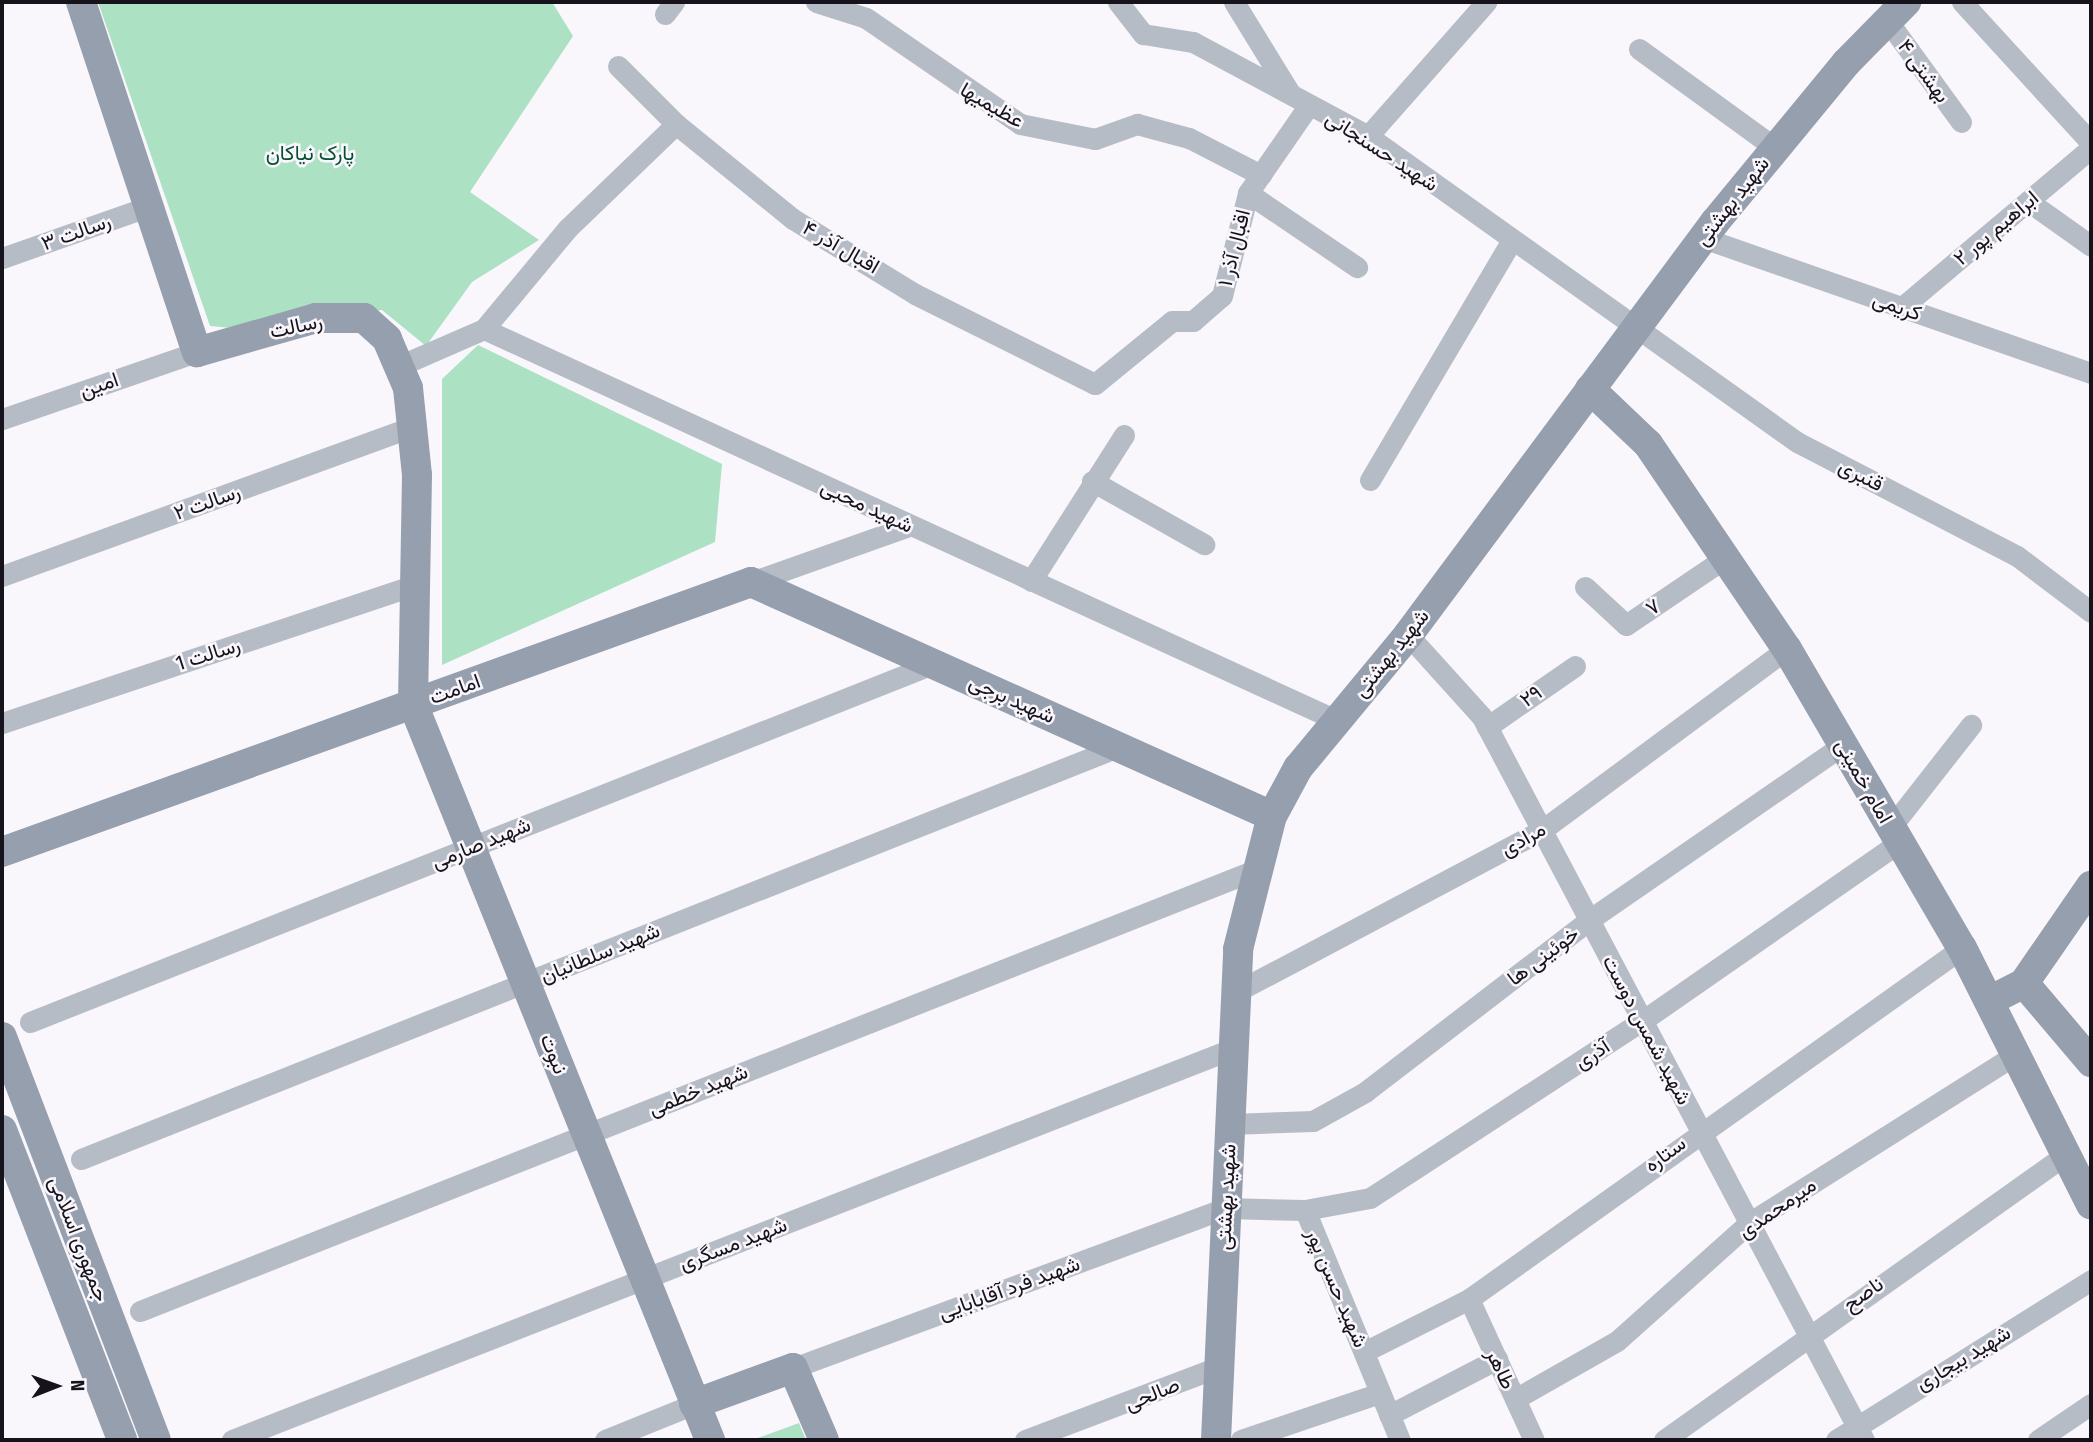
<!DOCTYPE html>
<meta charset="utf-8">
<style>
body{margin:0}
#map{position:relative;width:2093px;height:1442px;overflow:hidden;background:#f9f7fc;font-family:"Fira Sans Condensed",Vazirmatn,sans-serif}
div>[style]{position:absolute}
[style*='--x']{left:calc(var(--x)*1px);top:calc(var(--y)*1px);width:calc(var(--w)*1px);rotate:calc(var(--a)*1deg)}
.green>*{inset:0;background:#ace1c4}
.street>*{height:21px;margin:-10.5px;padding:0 10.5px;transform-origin:10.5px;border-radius:10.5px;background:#b6bcc6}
.secondary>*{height:30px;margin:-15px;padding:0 15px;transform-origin:15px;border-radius:15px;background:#969fae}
span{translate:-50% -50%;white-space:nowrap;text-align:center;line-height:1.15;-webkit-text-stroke:5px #f9f7fc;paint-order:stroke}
.street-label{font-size:21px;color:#17131c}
.park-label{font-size:21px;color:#094e33}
.frame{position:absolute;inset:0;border:4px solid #17131c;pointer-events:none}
.north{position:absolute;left:21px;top:1351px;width:70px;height:70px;-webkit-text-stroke:5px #f9f7fc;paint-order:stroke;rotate:89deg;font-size:19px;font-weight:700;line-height:28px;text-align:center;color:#17131c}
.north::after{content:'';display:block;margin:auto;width:24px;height:32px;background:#17131c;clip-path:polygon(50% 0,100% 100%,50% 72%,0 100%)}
</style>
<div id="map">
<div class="green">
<i style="clip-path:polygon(98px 2px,552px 2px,573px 36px,470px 192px,539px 240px,472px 282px,426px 346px,382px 310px,243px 329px,210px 326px)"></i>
<i style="clip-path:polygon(478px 345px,722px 464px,715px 542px,442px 665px,442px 379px)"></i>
<i style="clip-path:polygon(799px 1423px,806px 1440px,752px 1440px)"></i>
</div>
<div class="street">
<i style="--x:816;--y:2;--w:52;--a:17.7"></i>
<i style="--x:866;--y:18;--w:187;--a:34.5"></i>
<i style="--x:1020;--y:124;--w:76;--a:11.3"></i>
<i style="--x:1095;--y:139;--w:45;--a:-19.7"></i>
<i style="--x:1137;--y:124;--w:54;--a:15.1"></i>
<i style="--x:1189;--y:138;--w:81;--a:27.2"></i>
<i style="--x:1118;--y:2;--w:41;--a:52"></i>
<i style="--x:1143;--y:34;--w:51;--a:9.1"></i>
<i style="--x:1193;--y:42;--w:199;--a:28.2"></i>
<i style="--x:1368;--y:136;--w:527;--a:35.5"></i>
<i style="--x:1797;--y:442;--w:248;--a:27.4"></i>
<i style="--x:2017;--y:556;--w:93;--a:37.1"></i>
<i style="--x:1234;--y:2;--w:107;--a:58.4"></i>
<i style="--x:1962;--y:2;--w:191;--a:47.5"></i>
<i style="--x:665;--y:14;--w:15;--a:-53"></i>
<i style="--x:1887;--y:20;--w:126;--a:54"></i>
<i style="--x:1639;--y:49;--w:167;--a:36"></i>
<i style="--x:618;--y:66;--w:82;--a:45"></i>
<i style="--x:676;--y:124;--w:151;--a:39.1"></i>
<i style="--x:793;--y:219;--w:143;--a:31.6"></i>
<i style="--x:915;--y:294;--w:201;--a:26.6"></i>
<i style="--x:1095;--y:384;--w:99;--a:-39.3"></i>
<i style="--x:1172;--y:321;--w:21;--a:0"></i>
<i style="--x:1193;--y:321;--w:38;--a:-41"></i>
<i style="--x:1222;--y:296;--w:106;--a:-75.8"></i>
<i style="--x:1248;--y:193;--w:107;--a:-55.3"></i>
<i style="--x:1368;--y:136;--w:179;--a:-48.6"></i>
<i style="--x:1248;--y:193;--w:132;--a:34.2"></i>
<i style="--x:2028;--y:201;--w:77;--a:35.5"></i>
<i style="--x:1703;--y:238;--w:411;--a:19.2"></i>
<i style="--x:2;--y:258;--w:157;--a:-19.4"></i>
<i style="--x:1901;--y:308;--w:248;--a:-40.1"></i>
<i style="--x:484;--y:329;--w:131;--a:-50.3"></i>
<i style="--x:568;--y:228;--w:150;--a:-43.9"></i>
<i style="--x:399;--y:366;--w:93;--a:-23.5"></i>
<i style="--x:484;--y:329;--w:937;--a:24.65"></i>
<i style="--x:2;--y:419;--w:206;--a:-19"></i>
<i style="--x:1370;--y:480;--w:279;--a:-59.4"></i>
<i style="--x:1092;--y:481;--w:129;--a:29.4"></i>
<i style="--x:2;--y:576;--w:436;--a:-20"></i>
<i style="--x:1031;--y:581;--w:173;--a:-57.5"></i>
<i style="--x:751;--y:582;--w:168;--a:-19.5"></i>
<i style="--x:1585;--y:587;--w:56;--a:42.8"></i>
<i style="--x:1626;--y:625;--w:120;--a:-34.1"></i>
<i style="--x:1408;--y:635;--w:110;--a:47.9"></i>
<i style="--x:1482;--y:717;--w:818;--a:62.15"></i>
<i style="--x:2;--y:723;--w:435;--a:-18.5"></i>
<i style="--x:1487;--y:727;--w:107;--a:-34.7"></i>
<i style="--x:1891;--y:827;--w:130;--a:-51.9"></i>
<i style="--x:1236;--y:992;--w:346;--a:-27.9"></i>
<i style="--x:1542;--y:830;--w:305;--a:-36.5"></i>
<i style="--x:30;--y:1022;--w:971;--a:-21.63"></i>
<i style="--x:1230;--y:1124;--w:83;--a:-2.1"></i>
<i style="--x:1313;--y:1121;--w:60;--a:-29.1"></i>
<i style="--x:1365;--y:1092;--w:282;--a:-37.5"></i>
<i style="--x:1589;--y:920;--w:308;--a:-34.6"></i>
<i style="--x:81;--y:1159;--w:1116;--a:-21.67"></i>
<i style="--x:1305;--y:1210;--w:66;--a:-10.5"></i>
<i style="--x:1370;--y:1198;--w:325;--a:-33.1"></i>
<i style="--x:1642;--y:1021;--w:314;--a:-34.8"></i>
<i style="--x:1469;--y:1299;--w:155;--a:65.3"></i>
<i style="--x:140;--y:1311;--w:1199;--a:-21.58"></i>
<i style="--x:1364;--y:1352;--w:118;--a:-26.8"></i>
<i style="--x:1469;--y:1299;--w:605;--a:-35.45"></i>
<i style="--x:793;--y:1368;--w:462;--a:-20.3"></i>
<i style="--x:1226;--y:1208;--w:79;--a:1.5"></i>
<i style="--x:1305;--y:1210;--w:249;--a:67.6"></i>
<i style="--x:1515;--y:1399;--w:117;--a:-29.6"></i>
<i style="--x:1617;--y:1341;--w:177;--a:-41.8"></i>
<i style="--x:1749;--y:1223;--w:316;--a:-32.3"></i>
<i style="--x:1389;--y:1415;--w:122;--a:-27.4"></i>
<i style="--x:232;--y:1440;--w:1076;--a:-21.37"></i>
<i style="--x:605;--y:1440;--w:96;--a:-22"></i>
<i style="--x:1025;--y:1440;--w:206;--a:-20.7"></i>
<i style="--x:1241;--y:1440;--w:147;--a:-18.7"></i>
<i style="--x:1664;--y:1440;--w:493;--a:-35.4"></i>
<i style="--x:1836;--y:1440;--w:301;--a:-32.1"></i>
<i style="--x:2038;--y:1440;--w:64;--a:-34.2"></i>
</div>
<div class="secondary">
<i style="--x:81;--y:2;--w:369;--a:71.7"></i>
<i style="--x:197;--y:352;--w:124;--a:-15.9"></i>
<i style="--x:316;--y:318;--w:48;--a:0"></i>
<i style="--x:364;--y:318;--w:31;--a:42"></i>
<i style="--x:387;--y:339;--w:53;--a:66.8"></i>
<i style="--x:408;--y:388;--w:87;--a:84.1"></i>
<i style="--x:417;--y:475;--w:229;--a:91"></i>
<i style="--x:413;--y:704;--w:794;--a:68.02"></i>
<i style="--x:1590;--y:389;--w:80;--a:43.5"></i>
<i style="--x:1648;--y:444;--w:248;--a:55.9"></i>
<i style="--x:1787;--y:649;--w:346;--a:59.7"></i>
<i style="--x:1962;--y:948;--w:287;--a:63.3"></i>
<i style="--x:2;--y:852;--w:796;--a:-19.82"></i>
<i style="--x:751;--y:582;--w:571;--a:24.19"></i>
<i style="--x:2024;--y:983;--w:104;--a:49.7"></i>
<i style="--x:1989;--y:1001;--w:39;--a:-27"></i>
<i style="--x:2024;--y:983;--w:118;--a:-55.4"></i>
<i style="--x:2;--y:1037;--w:431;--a:69.1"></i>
<i style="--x:2;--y:1130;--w:332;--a:68.8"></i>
<i style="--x:694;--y:1404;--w:105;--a:-20"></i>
<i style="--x:793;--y:1368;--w:78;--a:66.7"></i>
<i style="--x:1216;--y:1440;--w:491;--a:-87.4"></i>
<i style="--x:1238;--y:949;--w:137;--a:-75.7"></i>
<i style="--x:1272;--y:816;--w:55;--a:-61.6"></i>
<i style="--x:1298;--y:768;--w:173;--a:-50.4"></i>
<i style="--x:1408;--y:635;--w:515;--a:-53.38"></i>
<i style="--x:1715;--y:222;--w:206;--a:-50.5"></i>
<i style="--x:1846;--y:63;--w:86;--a:-45.5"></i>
</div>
<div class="street-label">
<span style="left:1924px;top:71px;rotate:54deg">بهشتی ۴</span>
<span style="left:992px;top:105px;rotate:30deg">عظیمیها</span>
<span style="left:1382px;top:151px;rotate:33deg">شهید حسنجانی</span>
<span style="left:1732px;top:201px;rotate:-52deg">شهید بهشتی</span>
<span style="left:1996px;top:228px;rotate:-40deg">ابراهیم پور ۲</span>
<span style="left:76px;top:232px;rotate:-20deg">رسالت ۳</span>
<span style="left:841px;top:247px;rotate:30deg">اقبال آذر ۴</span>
<span style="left:1234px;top:248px;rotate:-76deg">اقبال آذر ۱</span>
<span style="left:1897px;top:306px;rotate:19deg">کریمی</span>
<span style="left:296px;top:326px;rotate:-12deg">رسالت</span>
<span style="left:99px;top:385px;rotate:-19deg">امین</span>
<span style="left:1861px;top:475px;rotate:27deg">قنبری</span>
<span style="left:207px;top:502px;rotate:-20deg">رسالت ۲</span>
<span style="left:867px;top:506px;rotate:25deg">شهید محبی</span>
<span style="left:1653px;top:607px;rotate:-34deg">۷</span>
<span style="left:1391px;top:653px;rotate:-51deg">شهید بهشتی</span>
<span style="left:208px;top:654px;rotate:-18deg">رسالت 1</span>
<span style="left:455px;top:689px;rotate:-20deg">امامت</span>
<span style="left:1531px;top:696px;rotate:-35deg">۲۹</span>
<span style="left:1012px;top:699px;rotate:24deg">شهید برجی</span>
<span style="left:1864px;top:781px;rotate:60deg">امام خمینی</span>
<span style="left:1523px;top:839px;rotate:-30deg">مرادی</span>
<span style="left:481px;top:843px;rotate:-22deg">شهید صارمی</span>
<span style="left:600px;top:953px;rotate:-22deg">شهید سلطانیان</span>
<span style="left:1543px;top:956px;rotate:-37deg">خوئینی ها</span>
<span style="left:1647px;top:1030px;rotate:62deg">شهید شمس دوست</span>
<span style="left:554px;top:1054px;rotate:68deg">نبوت</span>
<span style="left:1592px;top:1054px;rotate:-33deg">آذری</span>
<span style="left:698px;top:1090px;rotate:-22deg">شهید خطمی</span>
<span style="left:1665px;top:1154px;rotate:-36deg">ستاره</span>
<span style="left:1226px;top:1197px;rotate:-87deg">شهید بهشتی</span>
<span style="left:1777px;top:1208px;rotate:-35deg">میرمحمدی</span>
<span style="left:79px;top:1239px;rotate:69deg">جمهوری اسلامی</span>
<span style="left:733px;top:1244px;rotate:-21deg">شهید مسگری</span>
<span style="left:1009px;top:1288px;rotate:-20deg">شهید فرد آقابابایی</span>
<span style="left:1337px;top:1288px;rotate:67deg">شهید حسن پور</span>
<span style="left:1863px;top:1294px;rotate:-35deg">ناصح</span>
<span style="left:1963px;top:1358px;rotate:-31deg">شهید بیجاری</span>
<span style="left:1501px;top:1369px;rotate:65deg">طاهر</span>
<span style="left:1152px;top:1394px;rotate:-22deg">صالحی</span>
</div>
<div class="park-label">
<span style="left:310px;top:153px">پارک نیاکان</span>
</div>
<div class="frame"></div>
<div class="north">N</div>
</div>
